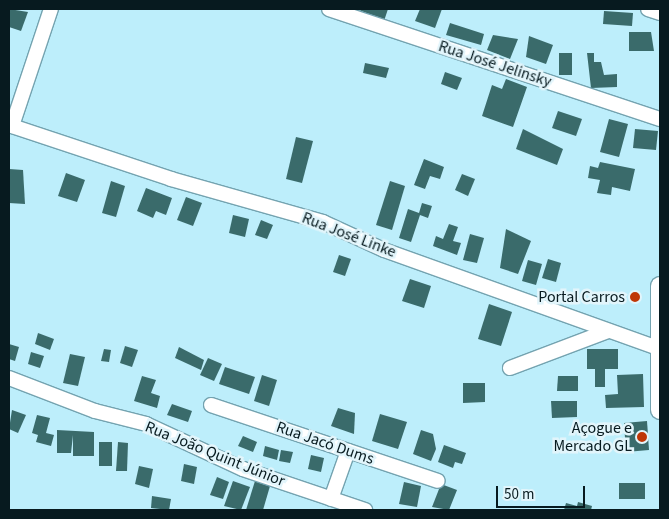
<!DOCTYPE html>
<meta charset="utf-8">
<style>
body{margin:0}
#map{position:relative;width:669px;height:519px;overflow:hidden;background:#bdeefb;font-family:"Source Sans 3",sans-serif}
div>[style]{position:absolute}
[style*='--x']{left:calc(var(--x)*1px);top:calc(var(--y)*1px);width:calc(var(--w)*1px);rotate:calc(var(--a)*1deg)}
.building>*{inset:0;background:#3a6b6b}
.roads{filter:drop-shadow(1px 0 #74a3b0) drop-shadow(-1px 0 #74a3b0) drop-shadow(0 1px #74a3b0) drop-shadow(0 -1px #74a3b0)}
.minor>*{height:14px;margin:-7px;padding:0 7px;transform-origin:7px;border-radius:7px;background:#fff}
.major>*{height:18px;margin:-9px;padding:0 9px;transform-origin:9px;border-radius:9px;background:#fff}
.dots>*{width:14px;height:14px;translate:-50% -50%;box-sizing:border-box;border:2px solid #e2f5fb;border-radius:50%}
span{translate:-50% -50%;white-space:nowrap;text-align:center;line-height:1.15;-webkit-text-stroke:5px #e2f5fb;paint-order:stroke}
.street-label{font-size:16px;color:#071a1f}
.poi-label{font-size:16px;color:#071a1f}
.right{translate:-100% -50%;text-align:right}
.frame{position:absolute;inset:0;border:10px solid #071a1f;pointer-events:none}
.scale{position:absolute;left:496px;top:486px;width:89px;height:22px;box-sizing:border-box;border:2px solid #071a1f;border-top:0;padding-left:6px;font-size:15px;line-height:18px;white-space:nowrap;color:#071a1f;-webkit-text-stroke:4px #e2f5fb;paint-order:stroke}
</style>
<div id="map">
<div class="building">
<i style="clip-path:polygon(9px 9px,28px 12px,21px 31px,9px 27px)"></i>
<i style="clip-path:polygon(357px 9px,388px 9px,384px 21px)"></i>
<i style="clip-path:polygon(420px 9px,442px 9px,435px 28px,415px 21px)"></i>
<i style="clip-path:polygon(604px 11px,633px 13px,632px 26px,603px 24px)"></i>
<i style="clip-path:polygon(450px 23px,484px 34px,481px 45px,446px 35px)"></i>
<i style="clip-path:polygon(629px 32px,651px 32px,654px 51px,629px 51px)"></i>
<i style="clip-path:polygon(493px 35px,518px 39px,510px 59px,487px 50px)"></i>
<i style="clip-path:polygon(529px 36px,553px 45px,546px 64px,526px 57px)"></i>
<i style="clip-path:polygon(559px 53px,572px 53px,572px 75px,559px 75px)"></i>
<i style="clip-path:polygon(587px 53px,594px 53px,594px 62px,601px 62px,604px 75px,617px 74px,617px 87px,591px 88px)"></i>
<i style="clip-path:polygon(365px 63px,389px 68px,386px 78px,363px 73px)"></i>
<i style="clip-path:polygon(445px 72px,462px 78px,457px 90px,441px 84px)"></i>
<i style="clip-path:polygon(506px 79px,527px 87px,513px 127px,482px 116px,492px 85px,502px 89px)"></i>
<i style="clip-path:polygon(558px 111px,582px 119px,576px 136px,552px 128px)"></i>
<i style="clip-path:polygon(609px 119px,628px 124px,619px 157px,600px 152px)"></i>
<i style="clip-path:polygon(523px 129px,563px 149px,557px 165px,516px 149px)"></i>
<i style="clip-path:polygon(635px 129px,658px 131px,656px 150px,633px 148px)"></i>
<i style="clip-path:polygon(296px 137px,313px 141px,302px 183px,286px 179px)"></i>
<i style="clip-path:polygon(424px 159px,444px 167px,440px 179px,430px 176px,425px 189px,414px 185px)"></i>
<i style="clip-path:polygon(600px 162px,635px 169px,630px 191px,612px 187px,611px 195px,597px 193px,600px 180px,588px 178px,590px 166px,598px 168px)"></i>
<i style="clip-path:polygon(9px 169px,23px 170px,25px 204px,9px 203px)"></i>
<i style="clip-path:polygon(66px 173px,85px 180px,77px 202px,58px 196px)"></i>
<i style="clip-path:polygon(462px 174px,475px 179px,468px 196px,455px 190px)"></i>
<i style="clip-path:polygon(111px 181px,125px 186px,116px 217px,102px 213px)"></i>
<i style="clip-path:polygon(390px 181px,405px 186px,392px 230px,376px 225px)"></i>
<i style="clip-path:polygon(146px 188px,172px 198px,166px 215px,156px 211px,153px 218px,137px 211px)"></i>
<i style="clip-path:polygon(186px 197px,202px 203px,193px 226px,177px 220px)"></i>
<i style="clip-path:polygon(422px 203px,432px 206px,428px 218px,420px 215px,411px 242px,399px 238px,408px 209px,419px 213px)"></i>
<i style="clip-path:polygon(233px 215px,249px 219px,245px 237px,229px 233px)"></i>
<i style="clip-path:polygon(261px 220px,273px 225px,267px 239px,255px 235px)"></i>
<i style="clip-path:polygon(449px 224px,458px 227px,453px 241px,461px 243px,457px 255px,433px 246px,436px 236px,443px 239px)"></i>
<i style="clip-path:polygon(506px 229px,531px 241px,518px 274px,500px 268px)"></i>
<i style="clip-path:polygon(470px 234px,484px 238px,477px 263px,463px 260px)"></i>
<i style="clip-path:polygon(339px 255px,351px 259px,345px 276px,333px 272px)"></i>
<i style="clip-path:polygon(548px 259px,561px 263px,556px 282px,542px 278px)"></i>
<i style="clip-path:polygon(528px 260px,542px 264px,536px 285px,522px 281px)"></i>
<i style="clip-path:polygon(410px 279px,431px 286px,424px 308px,402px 301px)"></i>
<i style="clip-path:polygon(489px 304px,512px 312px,501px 346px,478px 339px)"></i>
<i style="clip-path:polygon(38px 333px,54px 339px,50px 350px,35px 344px)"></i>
<i style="clip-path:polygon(9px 344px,19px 347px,15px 361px,9px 359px)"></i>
<i style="clip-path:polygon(125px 346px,138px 350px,132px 367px,120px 363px)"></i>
<i style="clip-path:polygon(179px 347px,204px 360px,201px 370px,175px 358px)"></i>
<i style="clip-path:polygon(104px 349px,111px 350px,109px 362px,101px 361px)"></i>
<i style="clip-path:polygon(587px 349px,618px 349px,618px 369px,605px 369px,605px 387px,595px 387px,595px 369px,587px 369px)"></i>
<i style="clip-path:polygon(31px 352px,44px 356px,40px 368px,28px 364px)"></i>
<i style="clip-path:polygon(70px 354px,85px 357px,78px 386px,63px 383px)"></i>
<i style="clip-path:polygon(208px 358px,222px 364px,214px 381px,200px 375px)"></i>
<i style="clip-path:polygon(225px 367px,255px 377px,249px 394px,219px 384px)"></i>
<i style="clip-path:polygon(643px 374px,644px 407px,606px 408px,605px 395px,618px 394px,617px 375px)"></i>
<i style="clip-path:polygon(262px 375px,277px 380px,269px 406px,254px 401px)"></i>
<i style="clip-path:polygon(142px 376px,156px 380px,151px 393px,160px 396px,157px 408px,134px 401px)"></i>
<i style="clip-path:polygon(558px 376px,578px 376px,578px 391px,557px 391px)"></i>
<i style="clip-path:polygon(463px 383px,485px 383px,485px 402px,463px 403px)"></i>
<i style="clip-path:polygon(551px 401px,577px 401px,577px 417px,552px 418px)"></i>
<i style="clip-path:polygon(172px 404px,192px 411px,188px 422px,167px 415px)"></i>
<i style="clip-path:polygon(338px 408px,355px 413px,354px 434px,331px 426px)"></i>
<i style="clip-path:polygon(12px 410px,26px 415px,18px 433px,9px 429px)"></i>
<i style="clip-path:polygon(380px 414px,407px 422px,398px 449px,372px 441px)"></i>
<i style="clip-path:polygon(37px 415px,50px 418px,46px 433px,54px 435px,51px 446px,36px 442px,38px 435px,32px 433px)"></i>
<i style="clip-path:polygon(647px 421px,649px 450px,626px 452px,624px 423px)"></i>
<i style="clip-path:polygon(57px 430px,94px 432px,94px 456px,73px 456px,73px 435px,71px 453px,57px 453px)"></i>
<i style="clip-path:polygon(421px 430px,433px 434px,436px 449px,431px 461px,413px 454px)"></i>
<i style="clip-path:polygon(243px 436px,257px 442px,253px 452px,238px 446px)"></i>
<i style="clip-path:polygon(99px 442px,112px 442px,112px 466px,99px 466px)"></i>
<i style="clip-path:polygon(118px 442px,128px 443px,127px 471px,116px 471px)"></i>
<i style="clip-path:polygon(444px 445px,466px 453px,462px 464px,455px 462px,453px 468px,438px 462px)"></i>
<i style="clip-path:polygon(265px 446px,279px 450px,277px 460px,263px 456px)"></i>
<i style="clip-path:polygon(281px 450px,293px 452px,290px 463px,279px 461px)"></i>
<i style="clip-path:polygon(311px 455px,324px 458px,321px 472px,308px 469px)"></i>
<i style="clip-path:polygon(184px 464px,197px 467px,194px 484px,181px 481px)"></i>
<i style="clip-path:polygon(139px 466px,153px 469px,149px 488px,135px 484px)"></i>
<i style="clip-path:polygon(217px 477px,229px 482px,223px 499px,210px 495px)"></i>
<i style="clip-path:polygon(233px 481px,250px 487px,241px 510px,224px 506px)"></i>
<i style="clip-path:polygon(255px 481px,270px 486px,263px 510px,246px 510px)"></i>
<i style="clip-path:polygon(404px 482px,421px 486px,417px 507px,399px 504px)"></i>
<i style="clip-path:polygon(619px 483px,645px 483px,645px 499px,619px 499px)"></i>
<i style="clip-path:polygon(441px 484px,457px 490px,449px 510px,432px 507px)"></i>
<i style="clip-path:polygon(152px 496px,171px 499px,169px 510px,151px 508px)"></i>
<i style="clip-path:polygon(578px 502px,592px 506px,591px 510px,564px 510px,566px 503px,577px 506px)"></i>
</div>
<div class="roads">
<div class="minor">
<i style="--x:329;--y:9;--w:349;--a:18.4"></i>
<i style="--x:648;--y:9;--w:13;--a:18"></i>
<i style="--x:9;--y:125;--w:171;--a:18.4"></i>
<i style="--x:171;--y:179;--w:158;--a:15.8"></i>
<i style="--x:323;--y:222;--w:67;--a:24.7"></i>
<i style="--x:384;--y:250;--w:290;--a:19.7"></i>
<i style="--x:12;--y:126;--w:123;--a:-71.6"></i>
<i style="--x:510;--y:368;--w:105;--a:-20.7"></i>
<i style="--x:9;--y:378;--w:92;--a:21"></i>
<i style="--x:95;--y:411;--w:53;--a:14.3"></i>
<i style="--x:146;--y:424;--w:107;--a:24.9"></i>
<i style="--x:243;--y:469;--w:129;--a:18.6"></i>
<i style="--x:211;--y:405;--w:239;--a:18.5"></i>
<i style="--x:331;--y:499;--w:51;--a:-70.5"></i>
</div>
<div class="major">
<i style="--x:660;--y:286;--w:124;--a:90"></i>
</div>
</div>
<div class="dots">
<i style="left:635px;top:297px;background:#bf3606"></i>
<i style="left:642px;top:437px;background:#bf3606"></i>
</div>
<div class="street-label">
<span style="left:495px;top:64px;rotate:18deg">Rua José Jelinsky</span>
<span style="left:349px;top:235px;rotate:21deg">Rua José Linke</span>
<span style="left:325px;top:443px;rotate:19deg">Rua Jacó Dums</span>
<span style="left:215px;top:454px;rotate:22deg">Rua João Quint Júnior</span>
</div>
<div class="poi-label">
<span class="right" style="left:625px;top:297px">Portal Carros</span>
<span class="right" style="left:632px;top:437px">Açogue e<br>Mercado GL</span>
</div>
<div class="frame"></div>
<div class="scale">50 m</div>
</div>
